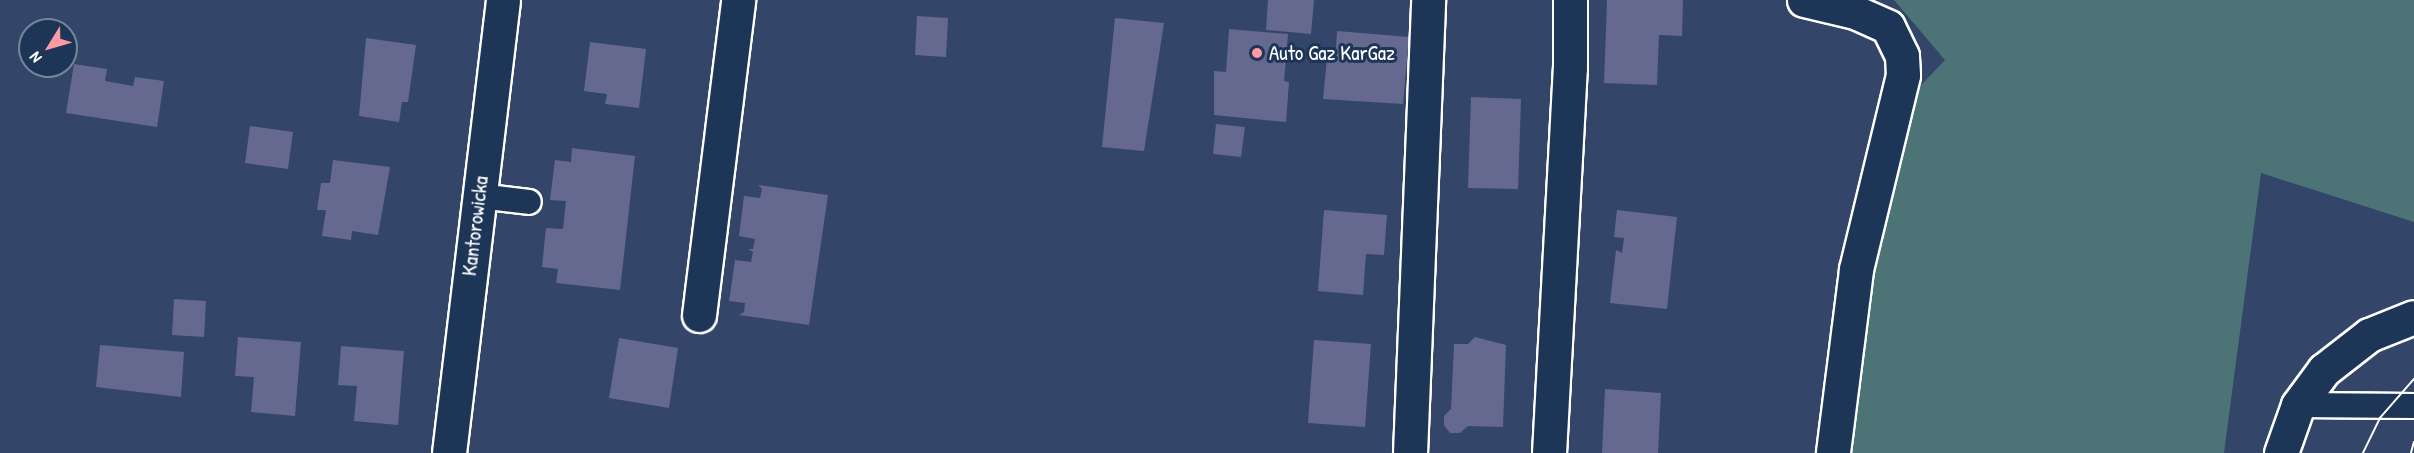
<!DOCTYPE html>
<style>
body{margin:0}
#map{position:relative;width:2414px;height:453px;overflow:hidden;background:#334568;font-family:"Patrick Hand",sans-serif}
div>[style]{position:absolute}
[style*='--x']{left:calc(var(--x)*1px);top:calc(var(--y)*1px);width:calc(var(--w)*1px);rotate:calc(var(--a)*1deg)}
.green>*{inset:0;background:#4c7376}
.building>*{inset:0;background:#65698f}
.roads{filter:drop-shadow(2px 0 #fff) drop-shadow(-2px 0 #fff) drop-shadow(0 2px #fff) drop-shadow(0 -2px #fff)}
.service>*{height:24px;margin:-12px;padding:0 12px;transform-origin:12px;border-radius:12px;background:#1d3557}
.minor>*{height:33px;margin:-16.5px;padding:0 16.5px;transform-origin:16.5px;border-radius:16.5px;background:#1d3557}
.tram>*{height:1.5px;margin:-0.75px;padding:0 0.75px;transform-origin:0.75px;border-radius:0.75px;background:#fff}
.dots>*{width:16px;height:16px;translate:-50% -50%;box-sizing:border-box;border:3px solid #1d3557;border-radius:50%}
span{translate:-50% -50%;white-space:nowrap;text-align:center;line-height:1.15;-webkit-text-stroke:6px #1d3557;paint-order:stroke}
.poi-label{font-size:21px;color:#fff}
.left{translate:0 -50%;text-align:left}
.street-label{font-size:21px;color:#fff}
.north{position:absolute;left:18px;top:18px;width:60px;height:60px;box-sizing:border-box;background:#1d3557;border:2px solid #77869a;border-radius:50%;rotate:233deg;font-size:16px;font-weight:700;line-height:24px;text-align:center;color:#fff}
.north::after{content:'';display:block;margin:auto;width:21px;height:27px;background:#ff9aa2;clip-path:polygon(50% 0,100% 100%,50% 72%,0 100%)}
</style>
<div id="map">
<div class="green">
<i style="clip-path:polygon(1894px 0,2414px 0,2414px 222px,2261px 173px,2224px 453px,1853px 453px,1860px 330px,1907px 100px,1945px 60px)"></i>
</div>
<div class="building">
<i style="clip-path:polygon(1268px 0,1314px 0,1311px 34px,1266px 30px)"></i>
<i style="clip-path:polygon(1607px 0,1683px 0,1682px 36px,1659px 35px,1657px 85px,1604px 83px)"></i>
<i style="clip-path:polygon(917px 16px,948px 18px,946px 57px,915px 55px)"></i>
<i style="clip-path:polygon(1115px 18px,1164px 23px,1144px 151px,1102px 147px)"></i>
<i style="clip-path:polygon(1229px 29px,1288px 34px,1284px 81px,1289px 82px,1286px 122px,1214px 115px,1214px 71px,1226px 72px)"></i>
<i style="clip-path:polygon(1337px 31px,1409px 37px,1403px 104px,1323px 99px,1328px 48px,1336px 48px)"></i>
<i style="clip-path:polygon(366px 38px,416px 45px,408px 102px,402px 102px,399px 122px,359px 116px)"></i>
<i style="clip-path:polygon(590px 42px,646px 49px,639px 108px,605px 104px,607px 94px,584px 91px)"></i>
<i style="clip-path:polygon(74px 64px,107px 69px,105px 81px,133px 86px,135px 77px,164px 81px,157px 127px,66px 113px)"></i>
<i style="clip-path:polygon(1471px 97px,1521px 99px,1518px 189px,1468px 188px)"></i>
<i style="clip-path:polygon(1216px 124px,1245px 127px,1241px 157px,1213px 154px)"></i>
<i style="clip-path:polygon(250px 126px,293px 132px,288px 169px,245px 163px)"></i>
<i style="clip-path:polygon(572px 148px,635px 156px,620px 290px,556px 283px,558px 269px,542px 267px,546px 228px,563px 229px,566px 201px,550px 200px,555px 160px,571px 162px)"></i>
<i style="clip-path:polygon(333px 160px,390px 167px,378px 235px,352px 231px,351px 240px,322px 236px,326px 210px,317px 210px,321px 183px,330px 183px)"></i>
<i style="clip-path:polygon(758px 185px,828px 195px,809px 325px,739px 315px,744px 312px,745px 303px,729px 301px,735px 260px,751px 262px,753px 252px,748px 249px,753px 249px,755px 239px,739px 236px,744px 196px,760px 198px,762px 189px)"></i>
<i style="clip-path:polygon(1324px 210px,1387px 215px,1384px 255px,1366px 254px,1363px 295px,1318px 291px)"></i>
<i style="clip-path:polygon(1617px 210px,1677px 217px,1667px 309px,1610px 303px,1616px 250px,1622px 253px,1624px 238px,1614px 237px)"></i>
<i style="clip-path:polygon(174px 299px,206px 301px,204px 337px,172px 335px)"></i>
<i style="clip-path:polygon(238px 337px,301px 342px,295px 416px,251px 412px,254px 377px,235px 376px)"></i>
<i style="clip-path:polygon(1475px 337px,1506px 345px,1503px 427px,1468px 426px,1460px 433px,1450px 433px,1444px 425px,1444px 416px,1451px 409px,1454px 344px,1468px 344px)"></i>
<i style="clip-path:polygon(619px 338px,678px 348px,669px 408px,609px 398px)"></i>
<i style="clip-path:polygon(1314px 340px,1371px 344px,1365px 427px,1308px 423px)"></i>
<i style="clip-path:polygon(100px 345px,184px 352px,181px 397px,96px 387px)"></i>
<i style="clip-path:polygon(341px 346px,404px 351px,398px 425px,354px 421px,357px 386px,338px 385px)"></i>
<i style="clip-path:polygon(1605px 389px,1661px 393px,1658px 453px,1602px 453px)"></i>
</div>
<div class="roads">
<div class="service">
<i style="--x:479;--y:196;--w:50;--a:6.8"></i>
<i style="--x:2298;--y:405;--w:116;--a:0.5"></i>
</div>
<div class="minor">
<i style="--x:1804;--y:0;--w:52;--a:13.2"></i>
<i style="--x:1855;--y:12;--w:36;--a:24"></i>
<i style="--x:1888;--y:27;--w:32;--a:64"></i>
<i style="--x:1902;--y:56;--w:19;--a:87"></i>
<i style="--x:1903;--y:75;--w:201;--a:103.6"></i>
<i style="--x:1856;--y:270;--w:184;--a:97.2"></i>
<i style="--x:699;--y:315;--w:317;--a:-82.9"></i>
<i style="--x:449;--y:453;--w:456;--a:-83.2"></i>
<i style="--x:1410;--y:453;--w:453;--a:-87.7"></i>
<i style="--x:1549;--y:453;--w:386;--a:-86.9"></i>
<i style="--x:1570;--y:68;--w:68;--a:-90"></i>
<i style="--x:2281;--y:453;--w:51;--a:-70.5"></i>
<i style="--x:2298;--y:405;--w:44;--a:-53.4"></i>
<i style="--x:2324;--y:370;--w:57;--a:-37.9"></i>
<i style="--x:2369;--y:335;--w:48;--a:-21.8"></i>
</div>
</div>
<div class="tram">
<i style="--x:2363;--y:453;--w:39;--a:-64"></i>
<i style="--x:2380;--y:418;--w:52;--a:-48.9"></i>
<i style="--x:2411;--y:453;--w:11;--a:-75"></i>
</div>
<div class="dots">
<i style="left:1257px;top:53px;background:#ff9aa2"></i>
</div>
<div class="poi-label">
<span class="left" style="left:1269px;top:53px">Auto Gaz KarGaz</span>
</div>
<div class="street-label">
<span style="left:475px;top:226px;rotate:-83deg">Kantorowicka</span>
</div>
<div class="north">N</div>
</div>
